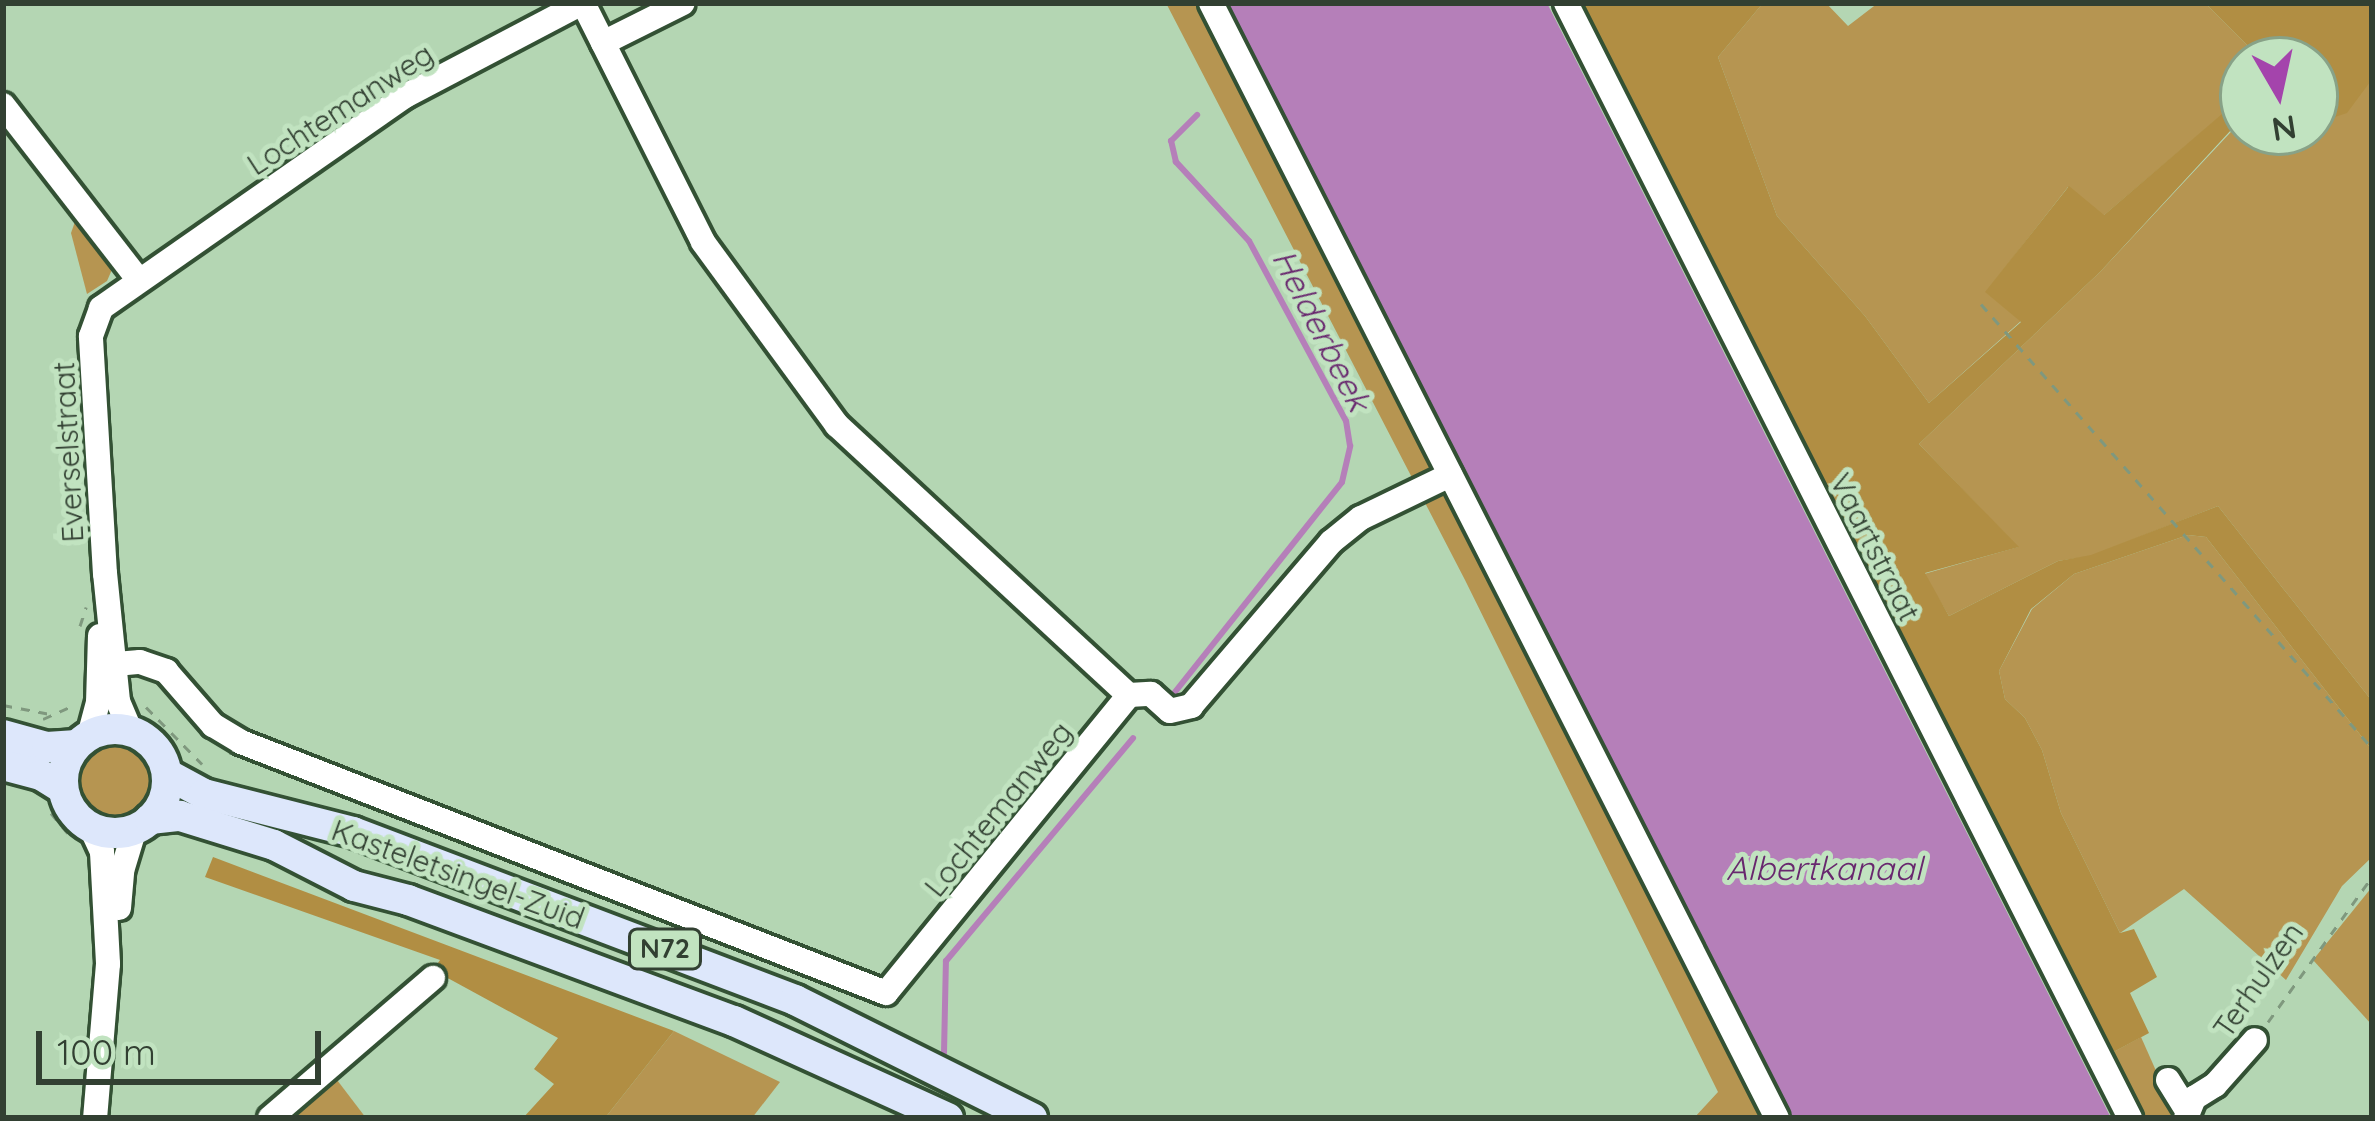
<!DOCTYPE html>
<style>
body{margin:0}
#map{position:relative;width:2375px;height:1121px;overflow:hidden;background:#b4d6b3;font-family:Quicksand,sans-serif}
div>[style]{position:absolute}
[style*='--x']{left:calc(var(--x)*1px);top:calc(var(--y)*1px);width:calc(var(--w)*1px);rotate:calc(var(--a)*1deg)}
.green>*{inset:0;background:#b69551}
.round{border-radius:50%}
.forest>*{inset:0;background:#b18e43}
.water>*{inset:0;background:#b57fb9}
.stream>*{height:6px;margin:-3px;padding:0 3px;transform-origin:3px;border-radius:3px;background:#b57fb9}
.path>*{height:3px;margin-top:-1.5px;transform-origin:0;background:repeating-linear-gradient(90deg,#7f987e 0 9px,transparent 0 18px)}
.roads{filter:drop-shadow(3px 0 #335134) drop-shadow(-3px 0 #335134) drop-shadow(0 3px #335134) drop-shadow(0 -3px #335134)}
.minor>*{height:24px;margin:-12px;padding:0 12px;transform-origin:12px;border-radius:12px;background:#fff}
.major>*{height:30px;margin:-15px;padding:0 15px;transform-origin:15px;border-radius:15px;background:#dde7fb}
.major>.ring{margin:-15px;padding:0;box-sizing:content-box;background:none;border:30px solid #dde7fb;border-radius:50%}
span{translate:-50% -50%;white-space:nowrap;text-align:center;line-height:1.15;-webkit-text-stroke:10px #c1e3c0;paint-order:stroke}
.shield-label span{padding:3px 9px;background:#c1e3c0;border:3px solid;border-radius:9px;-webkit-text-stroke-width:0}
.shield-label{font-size:27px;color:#324032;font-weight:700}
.street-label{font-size:30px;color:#324032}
.water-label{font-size:33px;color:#68276e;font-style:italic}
.frame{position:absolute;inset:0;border:6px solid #324032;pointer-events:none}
.north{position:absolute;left:2219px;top:36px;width:120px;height:120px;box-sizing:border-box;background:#c1e3c0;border:3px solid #88a287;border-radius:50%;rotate:171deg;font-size:33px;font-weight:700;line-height:48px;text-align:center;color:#324032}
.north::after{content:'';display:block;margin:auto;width:42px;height:54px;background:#a444ac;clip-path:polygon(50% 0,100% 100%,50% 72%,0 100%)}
.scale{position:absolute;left:36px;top:1031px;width:285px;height:54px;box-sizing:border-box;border:6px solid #324032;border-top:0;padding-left:15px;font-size:36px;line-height:42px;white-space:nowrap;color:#324032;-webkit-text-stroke:9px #c1e3c0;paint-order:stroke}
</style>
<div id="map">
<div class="green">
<i style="clip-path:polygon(1166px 3px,1196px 3px,1766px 1118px,1694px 1118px,1718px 1092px,1465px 580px)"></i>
<i style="clip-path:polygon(1763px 3px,1826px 3px,1848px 26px,1878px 3px,2205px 3px,2262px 60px,2243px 60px,2243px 117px,2229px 109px,2103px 216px,2068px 187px,1986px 292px,2021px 321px,1929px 403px,1865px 316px,1777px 216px,1718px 57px)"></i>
<i style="clip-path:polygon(2372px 76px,2372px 701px,2218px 506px,2091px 556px,2058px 561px,1949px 616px,1924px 574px,2018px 547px,1919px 444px,2100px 272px,2243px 119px,2243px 132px,2315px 132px,2315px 117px,2326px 120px)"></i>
<i style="clip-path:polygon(77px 216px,114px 265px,107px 281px,87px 294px,71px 233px)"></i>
<i style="clip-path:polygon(2188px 535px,2206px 537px,2372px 750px,2372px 857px,2342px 886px,2286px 980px,2184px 889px,2120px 933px,2061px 813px,2042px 750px,2025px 718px,2005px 699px,1999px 671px,2032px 609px,2074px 574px)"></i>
<i class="round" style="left:78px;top:744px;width:74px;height:74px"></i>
<i style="clip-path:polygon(2372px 887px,2372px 1025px,2313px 960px)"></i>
<i style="clip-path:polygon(674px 1031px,780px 1082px,752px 1118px,605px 1118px)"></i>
<i style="clip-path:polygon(2141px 1037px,2177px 1118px,2140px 1118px,2108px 1055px)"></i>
<i style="clip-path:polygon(334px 1076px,366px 1118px,284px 1118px)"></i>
</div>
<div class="forest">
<i style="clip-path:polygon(1579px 3px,1763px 3px,1718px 57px,1777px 216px,1865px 316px,1929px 403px,2021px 322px,1985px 292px,2069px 186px,2104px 215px,2229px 108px,2243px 117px,2100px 272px,1919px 444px,2019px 547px,1925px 573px,1949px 616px,2058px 561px,2091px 555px,2218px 506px,2372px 701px,2372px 750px,2206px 537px,2188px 535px,2074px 574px,2031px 609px,1999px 671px,2005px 699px,2025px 718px,2042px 750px,2061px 813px,2120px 933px,2134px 929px,2157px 977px,2130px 993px,2149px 1033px,2108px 1055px,1803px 459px)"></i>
<i style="clip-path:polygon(2205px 3px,2372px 3px,2370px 82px,2347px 113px,2326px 120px,2315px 117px,2315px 60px,2262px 60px)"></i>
<i style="clip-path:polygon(213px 857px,674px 1031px,605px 1118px,523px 1118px,554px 1084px,534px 1069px,558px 1038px,433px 970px,440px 960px,205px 877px)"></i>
</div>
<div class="water">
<i style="clip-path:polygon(1228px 3px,1547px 3px,2111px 1118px,1791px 1118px)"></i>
</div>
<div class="stream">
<i style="--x:1175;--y:692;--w:268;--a:-51.5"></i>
<i style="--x:1342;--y:482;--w:37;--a:-77"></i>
<i style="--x:1350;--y:446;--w:25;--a:-99"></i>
<i style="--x:1346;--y:421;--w:204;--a:-118.3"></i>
<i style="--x:1249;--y:241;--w:108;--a:-132.7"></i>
<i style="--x:1176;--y:162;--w:22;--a:-103"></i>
<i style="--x:1171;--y:141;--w:37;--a:-45"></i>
<i style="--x:944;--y:1053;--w:92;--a:-88.8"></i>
<i style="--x:946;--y:961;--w:291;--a:-50"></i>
</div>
<div class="path">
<i style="--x:1981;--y:304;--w:592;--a:48.63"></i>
<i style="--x:80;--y:626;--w:20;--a:-72"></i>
<i style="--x:3;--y:705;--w:48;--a:10.8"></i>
<i style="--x:146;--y:707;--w:80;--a:45.5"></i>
<i style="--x:43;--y:719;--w:32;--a:-24"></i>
<i style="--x:51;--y:813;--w:26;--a:50"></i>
<i style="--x:2268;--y:1022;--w:178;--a:-54.4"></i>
</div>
<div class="roads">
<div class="minor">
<i style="--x:583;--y:3;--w:267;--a:63.3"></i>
<i style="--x:703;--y:242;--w:227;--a:53.8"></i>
<i style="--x:837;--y:425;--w:398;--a:42.8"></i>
<i style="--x:1211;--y:3;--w:1250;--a:63.09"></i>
<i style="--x:1566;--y:3;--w:1250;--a:63.17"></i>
<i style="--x:603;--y:43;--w:89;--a:-26.6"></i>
<i style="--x:3;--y:105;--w:220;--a:52.2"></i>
<i style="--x:116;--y:664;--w:24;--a:-5"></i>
<i style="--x:140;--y:662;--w:28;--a:19"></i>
<i style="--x:166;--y:671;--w:72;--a:49"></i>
<i style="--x:213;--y:725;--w:33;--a:31"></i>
<i style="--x:241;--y:742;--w:692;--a:21.26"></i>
<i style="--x:886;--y:993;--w:385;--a:-50.8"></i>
<i style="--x:1129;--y:695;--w:22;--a:-3"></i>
<i style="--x:1151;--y:694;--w:25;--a:42"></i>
<i style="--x:1170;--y:711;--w:22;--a:-13"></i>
<i style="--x:1191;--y:706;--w:216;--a:-49.5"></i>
<i style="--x:1331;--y:542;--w:38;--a:-39"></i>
<i style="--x:1361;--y:518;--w:99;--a:-25.8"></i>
<i style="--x:131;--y:732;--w:34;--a:-113"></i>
<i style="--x:118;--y:701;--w:128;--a:-95.8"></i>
<i style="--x:105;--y:574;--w:238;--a:-93.4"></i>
<i style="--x:91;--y:336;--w:30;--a:-70"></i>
<i style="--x:101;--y:308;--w:371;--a:-34.9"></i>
<i style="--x:405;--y:96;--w:200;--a:-27.7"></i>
<i style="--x:89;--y:736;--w:34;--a:-75"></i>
<i style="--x:98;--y:703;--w:67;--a:-88.3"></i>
<i style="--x:91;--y:828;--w:26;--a:65"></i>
<i style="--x:102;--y:852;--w:112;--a:86.9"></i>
<i style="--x:108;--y:964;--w:155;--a:94.8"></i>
<i style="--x:119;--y:908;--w:37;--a:-85"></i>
<i style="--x:122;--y:871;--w:45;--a:-73.2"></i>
<i style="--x:2168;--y:1080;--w:36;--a:58"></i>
<i style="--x:270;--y:1118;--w:215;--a:-40.7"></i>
<i style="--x:2186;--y:1118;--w:22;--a:-68"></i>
<i style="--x:2194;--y:1098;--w:25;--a:-32"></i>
<i style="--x:2215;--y:1085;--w:60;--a:-48.4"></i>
</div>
<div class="major">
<i class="ring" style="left:63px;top:729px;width:74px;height:74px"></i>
<i style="--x:3;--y:735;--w:46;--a:15.3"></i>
<i style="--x:47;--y:747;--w:30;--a:-4"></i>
<i style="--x:3;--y:765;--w:39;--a:15"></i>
<i style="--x:41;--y:775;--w:26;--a:32"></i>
<i style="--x:167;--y:774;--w:42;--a:28.4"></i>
<i style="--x:204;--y:794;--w:154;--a:14.3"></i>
<i style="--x:353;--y:832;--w:473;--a:20.8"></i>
<i style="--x:795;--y:1000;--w:265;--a:26.5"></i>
<i style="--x:150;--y:819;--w:30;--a:-6"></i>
<i style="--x:180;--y:816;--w:98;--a:17.1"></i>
<i style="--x:274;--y:845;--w:90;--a:27.1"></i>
<i style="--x:354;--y:886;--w:56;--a:14.5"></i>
<i style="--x:408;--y:900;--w:348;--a:20.4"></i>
<i style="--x:734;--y:1021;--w:235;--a:24.4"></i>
</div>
</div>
<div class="shield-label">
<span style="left:665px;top:949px">N72</span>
</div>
<div class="street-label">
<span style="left:340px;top:109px;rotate:-33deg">Lochtemanweg</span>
<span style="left:68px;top:452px;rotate:-93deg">Everselstraat</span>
<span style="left:1875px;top:547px;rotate:63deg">Vaartstraat</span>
<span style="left:998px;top:809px;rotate:-51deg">Lochtemanweg</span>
<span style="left:458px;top:874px;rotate:20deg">Kasteletsingel-Zuid</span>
<span style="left:2258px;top:980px;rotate:-55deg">Terhulzen</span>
</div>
<div class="water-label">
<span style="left:1322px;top:330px;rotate:63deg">Helderbeek</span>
<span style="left:1824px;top:868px">Albertkanaal</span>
</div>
<div class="frame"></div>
<div class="north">N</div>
<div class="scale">100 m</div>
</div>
